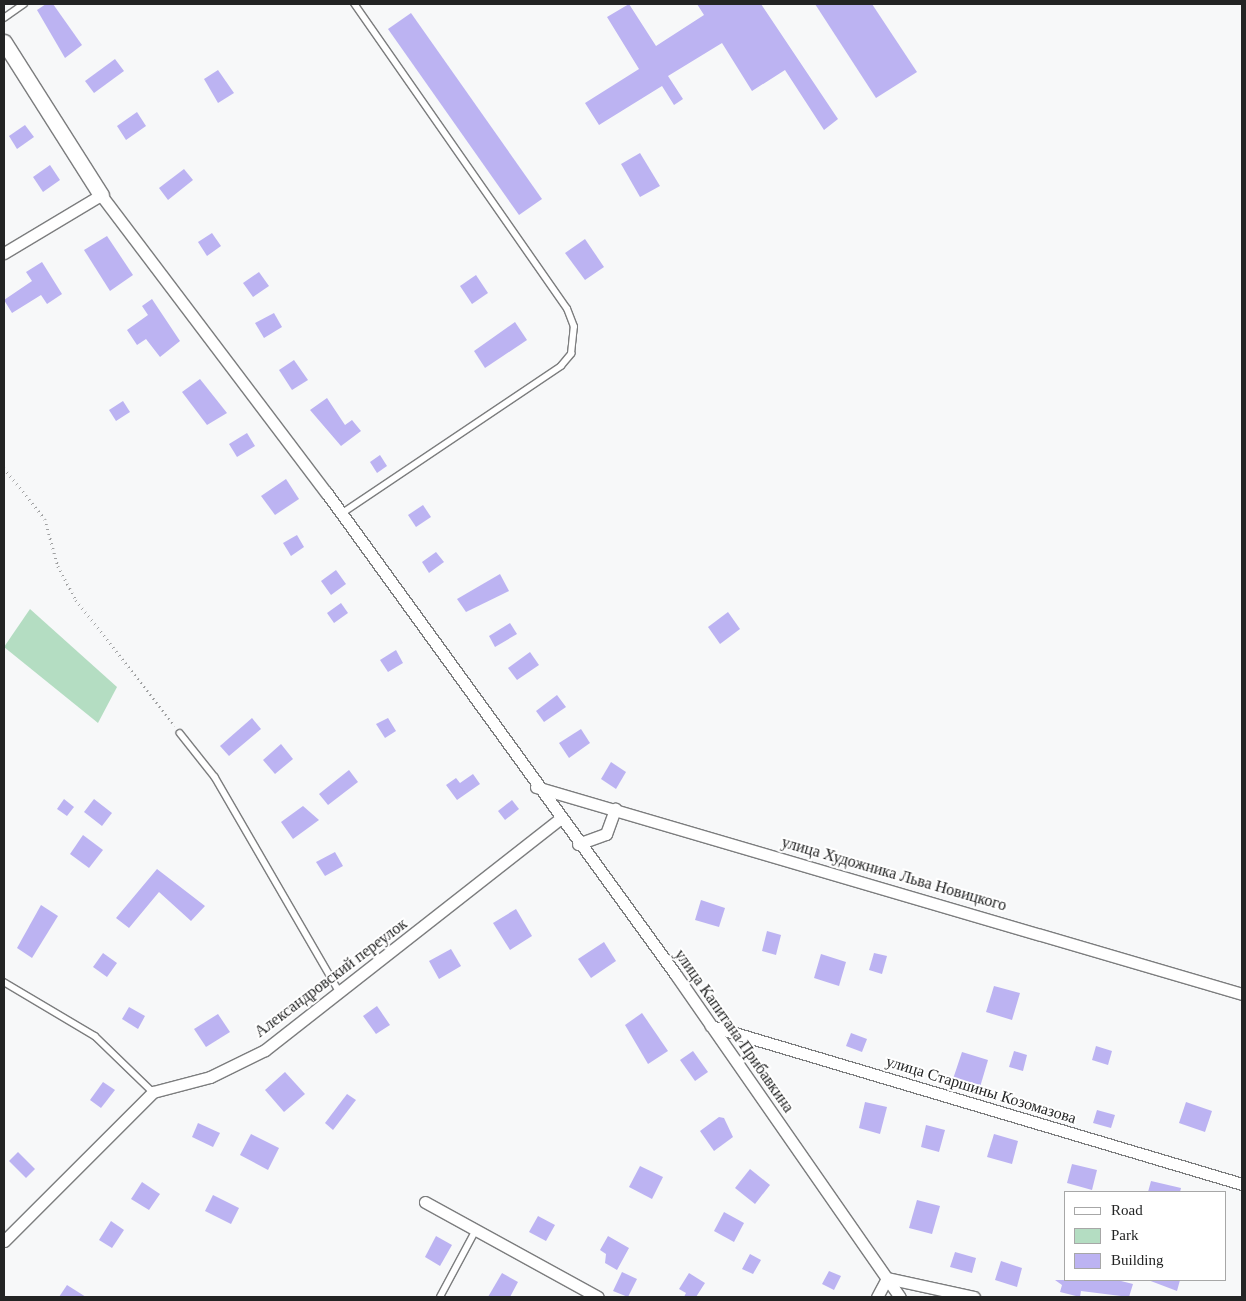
<!DOCTYPE html>
<meta charset="utf-8">
<style>
body{margin:0}
#map{position:relative;width:1246px;height:1301px;overflow:hidden;background:#f7f8f9;font-family:Georgia,serif}
div>[style]{position:absolute}
[style*='--x']{left:calc(var(--x)*1px);top:calc(var(--y)*1px);width:calc(var(--w)*1px);rotate:calc(var(--a)*1deg)}
.green>*{inset:0;background:#b4ddc2}
.building>*{inset:0;background:#bcb3f2}
.path>*{height:2.5px;margin-top:-1.25px;transform-origin:0;background:repeating-linear-gradient(90deg,#a0a1a2 0 1px,transparent 0 5px)}
.roads{filter:drop-shadow(1px 0 #7c7d7e) drop-shadow(-1px 0 #7c7d7e) drop-shadow(0 1px #7c7d7e) drop-shadow(0 -1px #7c7d7e)}
.lane>*{height:5.5px;margin:-2.75px;padding:0 2.75px;transform-origin:2.75px;border-radius:2.75px;background:#fff}
.street>*{height:11px;margin:-5.5px;padding:0 5.5px;transform-origin:5.5px;border-radius:5.5px;background:#fff}
.secondary>*{height:15px;margin:-7.5px;padding:0 7.5px;transform-origin:7.5px;border-radius:7.5px;background:#fff}
span{translate:-50% -50%;white-space:nowrap;text-align:center;line-height:1.15;-webkit-text-stroke:4px #fff;paint-order:stroke}
.street-label{font-size:16px;color:#232424}
.frame{position:absolute;inset:0;border:5px solid #232424;pointer-events:none}
.legend{position:absolute;left:1064px;top:1191px;width:162px;height:90px;box-sizing:border-box;background:#fff;border:1px solid #a7a7a7;margin:0;padding:6px 9px;list-style:none;font-size:15px;color:#232424}
.legend li{display:flex;align-items:center;gap:10px;height:25px}
.legend b{width:25px;border:1px solid #a7a7a7}
</style>
<div id="map">
<div class="green">
<i style="clip-path:polygon(30px 609px,117px 687px,98px 723px,4px 647px)"></i>
</div>
<div class="building">
<i style="clip-path:polygon(46px 4px,53px 4px,82px 45px,65px 58px,37px 10px)"></i>
<i style="clip-path:polygon(629px 4px,656px 46px,704px 15px,697px 4px,761px 4px,838px 119px,824px 130px,785px 70px,752px 91px,722px 43px,668px 76px,683px 99px,674px 105px,662px 86px,599px 125px,585px 103px,639px 69px,607px 17px)"></i>
<i style="clip-path:polygon(815px 4px,872px 4px,917px 72px,876px 98px)"></i>
<i style="clip-path:polygon(411px 13px,542px 199px,519px 215px,388px 29px)"></i>
<i style="clip-path:polygon(115px 59px,124px 71px,94px 93px,85px 81px)"></i>
<i style="clip-path:polygon(218px 70px,234px 93px,218px 103px,204px 79px)"></i>
<i style="clip-path:polygon(137px 112px,146px 126px,126px 140px,117px 126px)"></i>
<i style="clip-path:polygon(25px 125px,34px 137px,17px 149px,9px 136px)"></i>
<i style="clip-path:polygon(640px 153px,660px 186px,640px 197px,621px 164px)"></i>
<i style="clip-path:polygon(50px 165px,60px 180px,43px 192px,33px 177px)"></i>
<i style="clip-path:polygon(184px 169px,193px 180px,168px 200px,159px 188px)"></i>
<i style="clip-path:polygon(212px 233px,221px 246px,207px 256px,198px 242px)"></i>
<i style="clip-path:polygon(107px 236px,133px 275px,110px 291px,84px 250px)"></i>
<i style="clip-path:polygon(585px 239px,604px 267px,585px 280px,565px 253px)"></i>
<i style="clip-path:polygon(42px 262px,62px 294px,47px 304px,41px 295px,12px 313px,4px 300px,32px 281px,26px 272px)"></i>
<i style="clip-path:polygon(259px 272px,269px 286px,253px 297px,243px 283px)"></i>
<i style="clip-path:polygon(476px 275px,488px 293px,472px 304px,460px 286px)"></i>
<i style="clip-path:polygon(152px 299px,180px 341px,160px 357px,146px 339px,137px 345px,127px 330px,148px 315px,142px 306px)"></i>
<i style="clip-path:polygon(274px 313px,282px 327px,264px 338px,255px 323px)"></i>
<i style="clip-path:polygon(515px 322px,527px 340px,485px 368px,474px 351px)"></i>
<i style="clip-path:polygon(294px 360px,308px 380px,292px 390px,279px 370px)"></i>
<i style="clip-path:polygon(200px 379px,227px 413px,207px 425px,182px 392px)"></i>
<i style="clip-path:polygon(327px 398px,345px 425px,352px 420px,361px 431px,341px 446px,310px 410px)"></i>
<i style="clip-path:polygon(123px 401px,130px 412px,116px 421px,109px 410px)"></i>
<i style="clip-path:polygon(247px 433px,255px 446px,237px 457px,229px 444px)"></i>
<i style="clip-path:polygon(380px 455px,387px 466px,377px 473px,370px 462px)"></i>
<i style="clip-path:polygon(286px 479px,299px 499px,275px 515px,261px 496px)"></i>
<i style="clip-path:polygon(423px 505px,431px 517px,416px 527px,408px 515px)"></i>
<i style="clip-path:polygon(297px 535px,304px 547px,291px 556px,283px 543px)"></i>
<i style="clip-path:polygon(436px 552px,444px 562px,429px 573px,422px 562px)"></i>
<i style="clip-path:polygon(336px 570px,346px 584px,331px 595px,321px 581px)"></i>
<i style="clip-path:polygon(500px 574px,509px 591px,466px 612px,457px 599px)"></i>
<i style="clip-path:polygon(341px 603px,348px 613px,334px 623px,327px 613px)"></i>
<i style="clip-path:polygon(728px 612px,740px 629px,720px 644px,708px 627px)"></i>
<i style="clip-path:polygon(510px 623px,517px 634px,495px 647px,489px 636px)"></i>
<i style="clip-path:polygon(396px 650px,403px 663px,388px 672px,380px 660px)"></i>
<i style="clip-path:polygon(530px 652px,539px 665px,517px 680px,508px 668px)"></i>
<i style="clip-path:polygon(557px 695px,566px 707px,544px 722px,536px 711px)"></i>
<i style="clip-path:polygon(252px 718px,261px 729px,229px 756px,220px 746px)"></i>
<i style="clip-path:polygon(388px 718px,396px 731px,385px 738px,376px 724px)"></i>
<i style="clip-path:polygon(581px 729px,590px 743px,569px 758px,559px 743px)"></i>
<i style="clip-path:polygon(281px 744px,293px 759px,275px 774px,263px 760px)"></i>
<i style="clip-path:polygon(611px 762px,626px 772px,616px 789px,601px 779px)"></i>
<i style="clip-path:polygon(349px 770px,358px 782px,328px 805px,319px 794px)"></i>
<i style="clip-path:polygon(473px 774px,480px 784px,457px 800px,446px 785px,456px 778px,460px 783px)"></i>
<i style="clip-path:polygon(64px 799px,74px 807px,67px 816px,57px 809px)"></i>
<i style="clip-path:polygon(94px 799px,112px 813px,102px 826px,84px 812px)"></i>
<i style="clip-path:polygon(512px 800px,519px 809px,505px 820px,498px 811px)"></i>
<i style="clip-path:polygon(303px 806px,319px 820px,293px 839px,281px 822px)"></i>
<i style="clip-path:polygon(83px 835px,103px 850px,89px 868px,70px 854px)"></i>
<i style="clip-path:polygon(335px 852px,343px 866px,325px 876px,316px 862px)"></i>
<i style="clip-path:polygon(157px 869px,205px 906px,191px 921px,159px 892px,129px 928px,116px 918px)"></i>
<i style="clip-path:polygon(701px 900px,725px 908px,719px 927px,695px 920px)"></i>
<i style="clip-path:polygon(41px 905px,58px 916px,32px 958px,17px 948px)"></i>
<i style="clip-path:polygon(516px 909px,532px 936px,510px 950px,493px 923px)"></i>
<i style="clip-path:polygon(767px 931px,781px 935px,776px 955px,762px 951px)"></i>
<i style="clip-path:polygon(604px 942px,616px 961px,591px 978px,578px 959px)"></i>
<i style="clip-path:polygon(451px 949px,461px 966px,439px 979px,429px 961px)"></i>
<i style="clip-path:polygon(103px 953px,117px 963px,107px 977px,93px 967px)"></i>
<i style="clip-path:polygon(874px 953px,887px 956px,882px 974px,869px 970px)"></i>
<i style="clip-path:polygon(821px 954px,846px 962px,839px 986px,814px 978px)"></i>
<i style="clip-path:polygon(994px 986px,1020px 993px,1012px 1020px,986px 1012px)"></i>
<i style="clip-path:polygon(377px 1006px,390px 1025px,376px 1034px,363px 1016px)"></i>
<i style="clip-path:polygon(129px 1007px,145px 1016px,138px 1029px,122px 1019px)"></i>
<i style="clip-path:polygon(642px 1013px,668px 1051px,648px 1064px,625px 1025px)"></i>
<i style="clip-path:polygon(218px 1014px,230px 1032px,206px 1047px,194px 1029px)"></i>
<i style="clip-path:polygon(851px 1033px,867px 1039px,862px 1052px,846px 1046px)"></i>
<i style="clip-path:polygon(1096px 1046px,1112px 1051px,1108px 1065px,1092px 1060px)"></i>
<i style="clip-path:polygon(693px 1051px,708px 1072px,695px 1081px,680px 1060px)"></i>
<i style="clip-path:polygon(1014px 1051px,1027px 1055px,1023px 1071px,1009px 1067px)"></i>
<i style="clip-path:polygon(962px 1052px,988px 1060px,980px 1087px,953px 1079px)"></i>
<i style="clip-path:polygon(285px 1072px,305px 1094px,284px 1112px,265px 1090px)"></i>
<i style="clip-path:polygon(103px 1082px,115px 1090px,101px 1108px,90px 1100px)"></i>
<i style="clip-path:polygon(347px 1094px,356px 1100px,333px 1130px,325px 1123px)"></i>
<i style="clip-path:polygon(865px 1102px,887px 1107px,880px 1134px,859px 1128px)"></i>
<i style="clip-path:polygon(1186px 1102px,1212px 1111px,1205px 1132px,1179px 1123px)"></i>
<i style="clip-path:polygon(1097px 1110px,1115px 1115px,1111px 1128px,1093px 1123px)"></i>
<i style="clip-path:polygon(719px 1117px,724px 1118px,733px 1137px,714px 1151px,700px 1131px)"></i>
<i style="clip-path:polygon(198px 1123px,220px 1133px,213px 1147px,192px 1137px)"></i>
<i style="clip-path:polygon(926px 1125px,945px 1130px,939px 1152px,921px 1147px)"></i>
<i style="clip-path:polygon(251px 1134px,279px 1148px,268px 1170px,240px 1155px)"></i>
<i style="clip-path:polygon(994px 1134px,1018px 1141px,1012px 1164px,987px 1157px)"></i>
<i style="clip-path:polygon(18px 1152px,35px 1169px,26px 1178px,9px 1161px)"></i>
<i style="clip-path:polygon(1072px 1164px,1097px 1170px,1092px 1190px,1067px 1183px)"></i>
<i style="clip-path:polygon(640px 1166px,663px 1177px,652px 1199px,629px 1187px)"></i>
<i style="clip-path:polygon(750px 1169px,770px 1185px,755px 1204px,735px 1188px)"></i>
<i style="clip-path:polygon(1151px 1181px,1181px 1188px,1180px 1192px,1148px 1192px)"></i>
<i style="clip-path:polygon(142px 1182px,160px 1194px,149px 1210px,131px 1199px)"></i>
<i style="clip-path:polygon(213px 1195px,239px 1208px,231px 1224px,205px 1211px)"></i>
<i style="clip-path:polygon(917px 1200px,940px 1206px,932px 1234px,909px 1228px)"></i>
<i style="clip-path:polygon(724px 1212px,744px 1223px,734px 1242px,714px 1231px)"></i>
<i style="clip-path:polygon(538px 1216px,555px 1225px,546px 1241px,529px 1232px)"></i>
<i style="clip-path:polygon(111px 1221px,124px 1230px,112px 1248px,99px 1240px)"></i>
<i style="clip-path:polygon(436px 1236px,452px 1245px,440px 1266px,425px 1257px)"></i>
<i style="clip-path:polygon(608px 1236px,629px 1248px,617px 1270px,605px 1263px,606px 1254px,600px 1250px)"></i>
<i style="clip-path:polygon(955px 1252px,976px 1258px,972px 1273px,950px 1267px)"></i>
<i style="clip-path:polygon(750px 1254px,761px 1260px,753px 1274px,742px 1269px)"></i>
<i style="clip-path:polygon(1001px 1261px,1022px 1268px,1017px 1287px,995px 1280px)"></i>
<i style="clip-path:polygon(829px 1271px,841px 1276px,834px 1290px,822px 1284px)"></i>
<i style="clip-path:polygon(622px 1272px,637px 1279px,628px 1297px,613px 1291px)"></i>
<i style="clip-path:polygon(502px 1273px,518px 1282px,510px 1297px,488px 1297px)"></i>
<i style="clip-path:polygon(689px 1273px,705px 1283px,696px 1297px,684px 1297px,686px 1293px,679px 1289px)"></i>
<i style="clip-path:polygon(1055px 1280px,1117px 1280px,1133px 1284px,1129px 1297px,1081px 1291px,1080px 1297px,1060px 1292px,1062px 1285px)"></i>
<i style="clip-path:polygon(1148px 1280px,1180px 1280px,1177px 1291px)"></i>
<i style="clip-path:polygon(67px 1285px,86px 1297px,59px 1297px)"></i>
</div>
<div class="path">
<i style="--x:4;--y:468;--w:65;--a:51.2"></i>
<i style="--x:45;--y:519;--w:49;--a:74.5"></i>
<i style="--x:58;--y:566;--w:38;--a:62"></i>
<i style="--x:76;--y:600;--w:160;--a:51.8"></i>
</div>
<div class="roads">
<div class="lane">
<i style="--x:4;--y:18;--w:24;--a:-35"></i>
<i style="--x:341;--y:514;--w:265;--a:-33.9"></i>
<i style="--x:561;--y:366;--w:16;--a:-50"></i>
<i style="--x:571;--y:354;--w:27;--a:-84"></i>
<i style="--x:574;--y:327;--w:19;--a:-111"></i>
<i style="--x:567;--y:309;--w:372;--a:-124.9"></i>
<i style="--x:180;--y:733;--w:56;--a:51.5"></i>
<i style="--x:215;--y:777;--w:250;--a:59.9"></i>
<i style="--x:4;--y:982;--w:106;--a:30.7"></i>
<i style="--x:95;--y:1036;--w:81;--a:44"></i>
<i style="--x:440;--y:1297;--w:76;--a:-61.8"></i>
</div>
<div class="street">
<i style="--x:4;--y:253;--w:113;--a:-30.9"></i>
<i style="--x:101;--y:195;--w:373;--a:52.9"></i>
<i style="--x:326;--y:492;--w:596;--a:54.07"></i>
<i style="--x:676;--y:975;--w:392;--a:55.2"></i>
<i style="--x:536;--y:787;--w:736;--a:16.34"></i>
<i style="--x:578;--y:844;--w:30;--a:-20"></i>
<i style="--x:606;--y:834;--w:27;--a:-70"></i>
<i style="--x:711;--y:1026;--w:554;--a:16.57"></i>
<i style="--x:425;--y:1202;--w:197;--a:28.8"></i>
<i style="--x:4;--y:1241;--w:211;--a:-45"></i>
<i style="--x:153;--y:1092;--w:59;--a:-14.7"></i>
<i style="--x:210;--y:1077;--w:61;--a:-26.1"></i>
<i style="--x:265;--y:1050;--w:375;--a:-38.1"></i>
<i style="--x:877;--y:1297;--w:21;--a:-62"></i>
<i style="--x:887;--y:1278;--w:89;--a:12.3"></i>
</div>
<div class="secondary">
<i style="--x:4;--y:42;--w:181;--a:57.6"></i>
</div>
</div>
<div class="street-label">
<span style="left:894px;top:874px;rotate:16deg">улица Художника Льва Новицкого</span>
<span style="left:331px;top:978px;rotate:-37deg">Александровский переулок</span>
<span style="left:734px;top:1031px;rotate:55deg">улица Капитана Прибавкина</span>
<span style="left:981px;top:1090px;rotate:17deg">улица Старшины Козомазова</span>
</div>
<div class="frame"></div>
<ul class="legend">
<li><b style="height:6px;background:#fff"></b>Road</li>
<li><b style="height:14px;background:#b4ddc2"></b>Park</li>
<li><b style="height:14px;background:#bcb3f2"></b>Building</li>
</ul>
</div>
